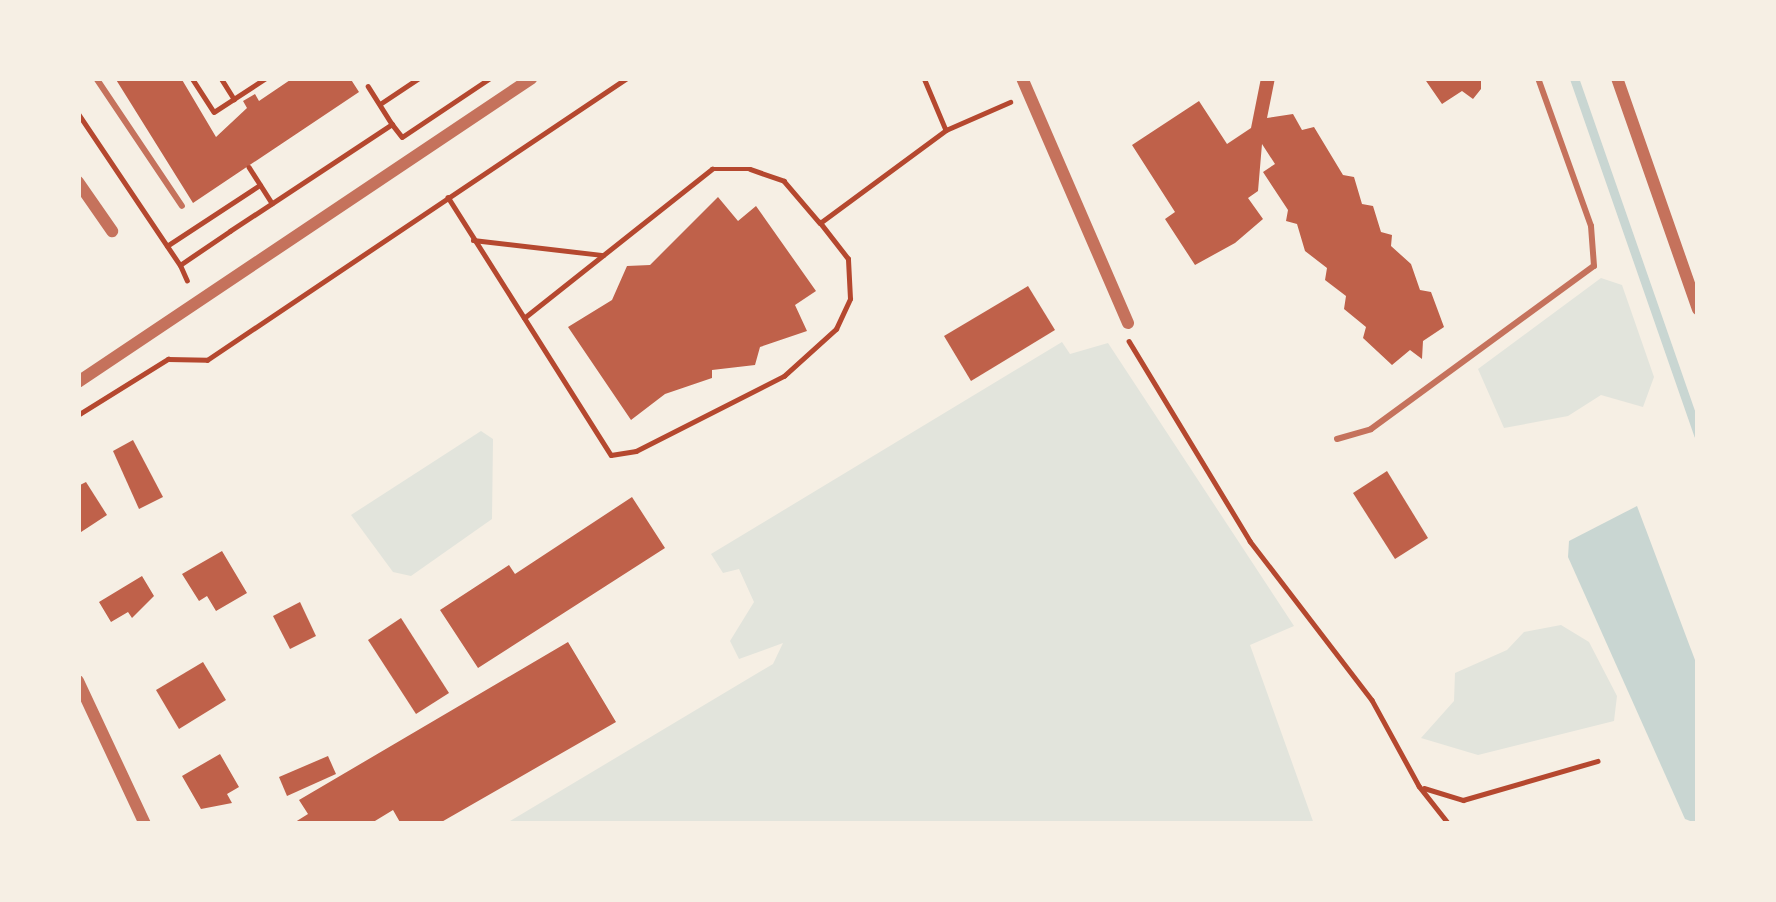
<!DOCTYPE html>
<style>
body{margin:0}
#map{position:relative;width:1776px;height:902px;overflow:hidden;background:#f6efe4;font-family:"Roboto Condensed",sans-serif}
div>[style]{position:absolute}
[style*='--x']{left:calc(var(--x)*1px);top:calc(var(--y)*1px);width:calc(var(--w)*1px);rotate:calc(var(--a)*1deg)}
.green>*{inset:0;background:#e2e4dc}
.water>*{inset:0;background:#c9d6d2}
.stream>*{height:9px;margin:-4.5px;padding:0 4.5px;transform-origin:4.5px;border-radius:4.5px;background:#c9d6d2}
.building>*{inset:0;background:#bf614a}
.path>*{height:4.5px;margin:-2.25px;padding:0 2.25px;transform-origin:2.25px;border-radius:2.25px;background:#b5482f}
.service>*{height:6px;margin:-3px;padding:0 3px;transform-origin:3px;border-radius:3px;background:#c5725c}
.minor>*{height:12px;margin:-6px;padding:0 6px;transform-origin:6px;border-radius:6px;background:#c5725c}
span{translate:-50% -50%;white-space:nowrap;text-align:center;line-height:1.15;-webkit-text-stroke:9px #f6efe4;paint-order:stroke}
.frame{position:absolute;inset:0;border:81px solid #f6efe4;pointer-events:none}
</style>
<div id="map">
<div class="green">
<i style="clip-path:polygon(1601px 278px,1622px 285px,1654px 377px,1643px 407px,1601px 395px,1568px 416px,1504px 428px,1478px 369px)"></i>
<i style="clip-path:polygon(1062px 342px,1070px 354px,1108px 343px,1294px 626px,1250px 645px,1314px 824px,505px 824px,773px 664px,783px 643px,739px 659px,730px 641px,754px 602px,739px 569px,723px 573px,711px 554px)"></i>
<i style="clip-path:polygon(481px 431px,493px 439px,492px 519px,411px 576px,393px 572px,351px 515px)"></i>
<i style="clip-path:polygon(1561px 625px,1589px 642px,1617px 696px,1614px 721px,1478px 755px,1421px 738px,1454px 701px,1455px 673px,1507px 650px,1524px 632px)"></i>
</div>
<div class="water">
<i style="clip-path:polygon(1637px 506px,1698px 668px,1698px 824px,1685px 819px,1568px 557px,1569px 541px)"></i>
</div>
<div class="stream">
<i style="--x:1574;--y:78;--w:378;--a:70.8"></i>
</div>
<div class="building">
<i style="clip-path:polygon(115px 78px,181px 78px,216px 137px,247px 108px,243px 101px,255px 94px,259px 101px,293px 78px,350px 78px,359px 92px,193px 203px)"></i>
<i style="clip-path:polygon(1261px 78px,1275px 78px,1267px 118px,1293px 114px,1302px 130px,1314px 127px,1343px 175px,1354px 177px,1362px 204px,1373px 206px,1381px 232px,1392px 235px,1391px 246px,1411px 264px,1420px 290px,1431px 292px,1444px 327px,1423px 341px,1422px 359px,1410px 350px,1392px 365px,1363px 338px,1366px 327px,1344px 309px,1346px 296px,1325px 280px,1327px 268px,1305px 251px,1297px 224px,1286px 221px,1288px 210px,1263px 172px,1275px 164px,1262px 144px,1258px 191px,1248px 198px,1263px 219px,1235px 243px,1195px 265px,1165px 219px,1175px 212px,1132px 145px,1199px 101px,1227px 144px,1251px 128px)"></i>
<i style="clip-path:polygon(1424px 78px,1481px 78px,1481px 89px,1473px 99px,1462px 91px,1442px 104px)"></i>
<i style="clip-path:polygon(718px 197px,738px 221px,756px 206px,816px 291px,795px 305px,807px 331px,760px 347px,755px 365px,712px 370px,712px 378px,665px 394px,631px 420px,568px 327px,612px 300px,627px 266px,650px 265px)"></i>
<i style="clip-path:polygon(1028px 286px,1055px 330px,971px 381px,944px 336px)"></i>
<i style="clip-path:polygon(133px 440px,163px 497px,139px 509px,113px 451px)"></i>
<i style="clip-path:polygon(1387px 471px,1428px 538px,1395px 559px,1353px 493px)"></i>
<i style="clip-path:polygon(86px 482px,107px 515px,78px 534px,78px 486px)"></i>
<i style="clip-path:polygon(632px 497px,665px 548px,478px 668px,440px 610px,509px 565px,515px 574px)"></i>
<i style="clip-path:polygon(222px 551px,247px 593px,216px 611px,207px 596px,199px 601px,182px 574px)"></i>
<i style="clip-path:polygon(142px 576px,154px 596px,132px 618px,128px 612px,111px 622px,99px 602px)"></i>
<i style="clip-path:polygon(300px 602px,316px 636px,290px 649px,273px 616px)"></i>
<i style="clip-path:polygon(401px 618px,449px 693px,416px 714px,368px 640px)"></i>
<i style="clip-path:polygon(568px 642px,616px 722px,438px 824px,401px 824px,393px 810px,370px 824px,292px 824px,308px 814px,299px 800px)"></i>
<i style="clip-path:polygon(203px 662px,226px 700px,179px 729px,156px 690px)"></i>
<i style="clip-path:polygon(220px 754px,239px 787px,227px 794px,232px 803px,201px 809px,182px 776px)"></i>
<i style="clip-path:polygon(328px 756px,336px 774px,287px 796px,279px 777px)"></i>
</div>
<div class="path">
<i style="--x:192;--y:78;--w:40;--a:57.1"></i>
<i style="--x:214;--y:112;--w:62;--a:-33.2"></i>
<i style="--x:221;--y:78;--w:25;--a:58"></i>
<i style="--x:924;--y:78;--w:56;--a:67.1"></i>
<i style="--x:368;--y:86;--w:45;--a:57.7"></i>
<i style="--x:380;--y:104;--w:47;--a:-33.7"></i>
<i style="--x:78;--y:113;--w:183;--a:56.1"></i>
<i style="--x:249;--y:167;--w:43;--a:57.4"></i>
<i style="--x:448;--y:197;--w:305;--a:57.7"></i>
<i style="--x:611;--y:455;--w:25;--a:-9"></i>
<i style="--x:636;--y:451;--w:166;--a:-26.9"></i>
<i style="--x:784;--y:376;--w:70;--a:-42.1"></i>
<i style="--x:836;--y:329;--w:33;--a:-65"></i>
<i style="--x:850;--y:299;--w:40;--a:-92.9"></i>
<i style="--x:848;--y:259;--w:46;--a:-127.9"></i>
<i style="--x:820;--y:223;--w:157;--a:-36.4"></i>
<i style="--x:946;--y:130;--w:70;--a:-23.6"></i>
<i style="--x:473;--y:240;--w:131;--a:6.6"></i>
<i style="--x:167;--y:246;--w:111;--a:-33.3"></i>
<i style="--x:187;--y:281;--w:17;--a:-114"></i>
<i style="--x:180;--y:265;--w:60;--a:-34.2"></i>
<i style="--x:230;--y:231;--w:194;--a:-33.4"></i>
<i style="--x:392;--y:124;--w:16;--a:52"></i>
<i style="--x:402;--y:137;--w:106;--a:-33.8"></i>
<i style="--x:524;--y:318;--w:240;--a:-38.4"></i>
<i style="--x:712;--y:169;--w:38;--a:0"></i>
<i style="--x:750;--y:169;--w:36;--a:19"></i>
<i style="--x:784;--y:181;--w:55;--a:49.4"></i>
<i style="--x:1129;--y:341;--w:234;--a:58.8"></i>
<i style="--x:1250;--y:541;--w:200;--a:52.5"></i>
<i style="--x:1372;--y:700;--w:98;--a:61.3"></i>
<i style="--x:1419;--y:786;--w:48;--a:51.7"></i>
<i style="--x:78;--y:415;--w:106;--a:-31.9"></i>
<i style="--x:168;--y:359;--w:39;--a:1"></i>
<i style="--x:207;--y:360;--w:506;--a:-33.88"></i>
<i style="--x:1424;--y:788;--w:41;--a:17.1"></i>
<i style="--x:1463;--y:800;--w:140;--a:-16.2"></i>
</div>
<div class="service">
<i style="--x:96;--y:78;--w:154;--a:56.1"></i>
<i style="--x:1337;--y:439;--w:35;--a:-16"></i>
<i style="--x:1371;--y:429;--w:276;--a:-36.2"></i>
<i style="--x:1594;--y:266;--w:40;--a:-94.3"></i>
<i style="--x:1591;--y:226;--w:157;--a:-109.7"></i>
</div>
<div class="minor">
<i style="--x:1022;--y:78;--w:267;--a:66.6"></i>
<i style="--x:1617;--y:78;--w:245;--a:70.7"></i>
<i style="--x:78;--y:182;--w:60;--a:55.2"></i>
<i style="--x:78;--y:382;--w:546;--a:-33.81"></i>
<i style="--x:78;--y:681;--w:158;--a:64.9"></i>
</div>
<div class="frame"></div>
</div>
